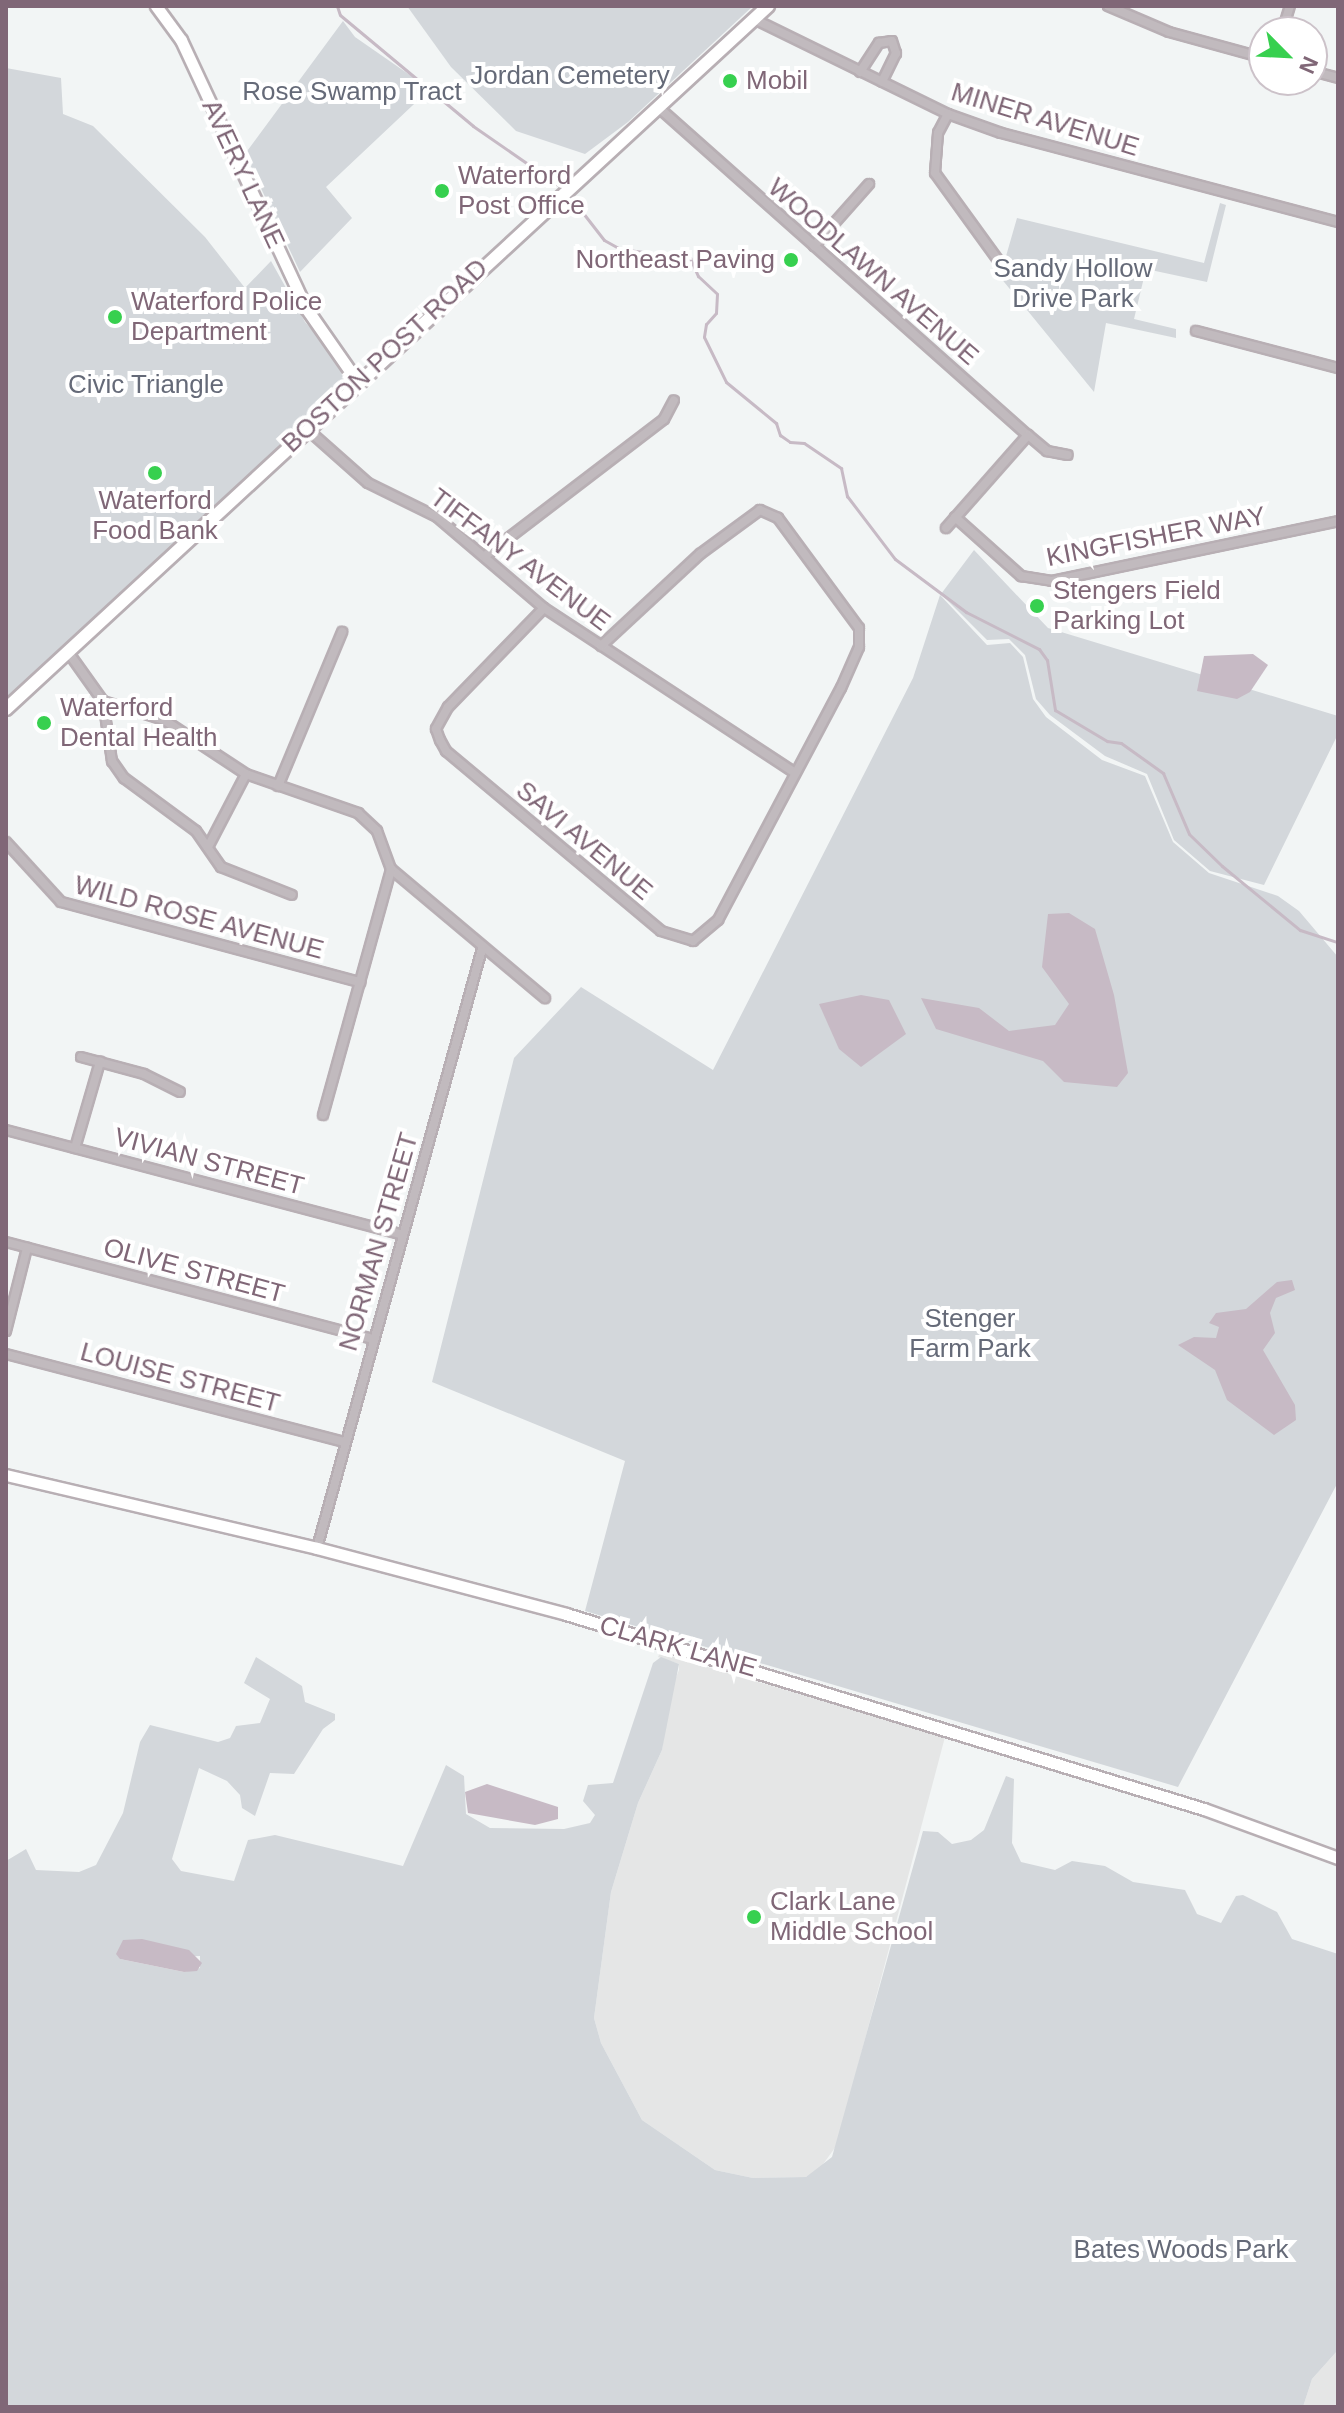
<!DOCTYPE html>
<style>
body{margin:0}
#map{position:relative;width:1344px;height:2413px;overflow:hidden;background:#f2f5f5;font-family:Helvetica,sans-serif}
div>[style]{position:absolute}
[style*='--x']{left:calc(var(--x)*1px);top:calc(var(--y)*1px);width:calc(var(--w)*1px);rotate:calc(var(--a)*1deg)}
.built>*{inset:0;background:#e5e6e6}
.green>*{inset:0;background:#d3d7db}
.water>*{inset:0;background:#c7bac5}
.stream>*{height:3px;margin:-1.5px;padding:0 1.5px;transform-origin:1.5px;border-radius:1.5px;background:#c7bac5}
.roads{filter:drop-shadow(2px 0 #b8afb4) drop-shadow(-2px 0 #b8afb4) drop-shadow(0 2px #b8afb4) drop-shadow(0 -2px #b8afb4)}
.street>*{height:8px;margin:-4px;padding:0 4px;transform-origin:4px;border-radius:4px;background:#c1babe}
.secondary>*{height:11px;margin:-5.5px;padding:0 5.5px;transform-origin:5.5px;border-radius:5.5px;background:#fff}
.primary>*{height:12px;margin:-6px;padding:0 6px;transform-origin:6px;border-radius:6px;background:#fff}
.dots>*{width:22px;height:22px;translate:-50% -50%;box-sizing:border-box;border:4px solid #fff;border-radius:50%}
span{translate:-50% -50%;white-space:nowrap;text-align:center;line-height:1.15;-webkit-text-stroke:8px #fff;paint-order:stroke}
.park-label{font-size:26px;color:#656a78}
.poi-label{font-size:26px;color:#806777}
.left{translate:0 -50%;text-align:left}
.right{translate:-100% -50%;text-align:right}
.street-label{font-size:26px;color:#806777}
.frame{position:absolute;inset:0;border:8px solid #806777;pointer-events:none}
.north{position:absolute;left:1248px;top:16px;width:80px;height:80px;box-sizing:border-box;background:#fff;border:2px solid #ccc2c9;border-radius:50%;rotate:114deg;font-size:22px;font-weight:700;line-height:32px;text-align:center;color:#806777}
.north::after{content:'';display:block;margin:auto;width:28px;height:36px;background:#37d04f;clip-path:polygon(50% 0,100% 100%,50% 72%,0 100%)}
</style>
<div id="map">
<div class="built">
<i style="clip-path:polygon(660px 1653px,945px 1737px,837px 2145px,818px 2171px,806px 2177px,753px 2178px,715px 2170px,642px 2120px,601px 2043px,594px 2018px,611px 1892px,638px 1803px,662px 1750px,670px 1692px,679px 1670px,679px 1664px,658px 1657px)"></i>
<i style="clip-path:polygon(1338px 2350px,1338px 2407px,1303px 2407px,1312px 2379px)"></i>
</div>
<div class="green">
<i style="clip-path:polygon(407px 6px,753px 6px,628px 122px,585px 154px,516px 131px,451px 67px)"></i>
<i style="clip-path:polygon(343px 21px,355px 37px,430px 89px,326px 187px,352px 218px,300px 272px,245px 154px)"></i>
<i style="clip-path:polygon(6px 68px,61px 78px,63px 114px,93px 126px,205px 237px,245px 288px,271px 261px,305px 322px,357px 381px,6px 700px)"></i>
<i style="clip-path:polygon(1220px 203px,1226px 205px,1207px 282px,1146px 269px,1134px 319px,1176px 329px,1176px 338px,1106px 323px,1094px 392px,1000px 277px,1017px 218px,1204px 263px)"></i>
<i style="clip-path:polygon(974px 550px,1048px 628px,1338px 716px,1338px 734px,1264px 885px,1210px 871px,1174px 840px,1147px 774px,1105px 756px,1050px 715px,1036px 699px,1025px 655px,1009px 639px,987px 640px,941px 594px)"></i>
<i style="clip-path:polygon(940px 595px,987px 645px,1010px 643px,1023px 657px,1033px 699px,1046px 717px,1102px 760px,1145px 776px,1173px 842px,1209px 873px,1278px 896px,1299px 911px,1338px 957px,1338px 1482px,1178px 1787px,585px 1611px,625px 1461px,432px 1382px,514px 1058px,581px 987px,713px 1070px,913px 678px)"></i>
<i style="clip-path:polygon(evenodd,256px 1657px,302px 1686px,305px 1702px,335px 1714px,335px 1720px,323px 1729px,294px 1774px,270px 1773px,255px 1816px,242px 1808px,240px 1795px,227px 1781px,199px 1768px,172px 1859px,181px 1871px,234px 1881px,248px 1840px,275px 1835px,403px 1866px,446px 1765px,464px 1776px,466px 1814px,490px 1828px,564px 1829px,590px 1823px,595px 1815px,583px 1801px,588px 1785px,613px 1783px,653px 1663px,661px 1657px,679px 1664px,662px 1750px,638px 1803px,611px 1892px,594px 2018px,601px 2043px,642px 2120px,715px 2170px,753px 2178px,806px 2177px,832px 2157px,923px 1831px,938px 1832px,952px 1844px,971px 1840px,984px 1830px,1006px 1776px,1014px 1779px,1012px 1843px,1021px 1862px,1055px 1870px,1072px 1861px,1105px 1866px,1133px 1882px,1185px 1890px,1197px 1914px,1221px 1923px,1236px 1896px,1243px 1895px,1277px 1912px,1292px 1939px,1338px 1954px,1338px 2350px,1312px 2379px,1303px 2407px,6px 2407px,6px 1861px,26px 1849px,36px 1870px,79px 1872px,96px 1865px,123px 1813px,140px 1742px,150px 1725px,218px 1742px,230px 1738px,236px 1726px,260px 1723px,270px 1699px,244px 1683px,256px 1657px,200px 1956px,200px 1968px,184px 1972px,120px 1959px,200px 1956px)"></i>
</div>
<div class="water">
<i style="clip-path:polygon(1253px 654px,1268px 665px,1250px 692px,1237px 699px,1197px 691px,1204px 656px)"></i>
<i style="clip-path:polygon(1069px 913px,1095px 929px,1114px 995px,1128px 1073px,1117px 1087px,1064px 1082px,1043px 1061px,936px 1029px,921px 998px,979px 1008px,1009px 1031px,1055px 1025px,1069px 1004px,1042px 967px,1048px 914px)"></i>
<i style="clip-path:polygon(861px 995px,889px 1000px,906px 1034px,861px 1067px,839px 1049px,819px 1004px)"></i>
<i style="clip-path:polygon(1292px 1280px,1295px 1290px,1276px 1298px,1270px 1313px,1275px 1333px,1263px 1350px,1295px 1405px,1296px 1420px,1274px 1435px,1227px 1400px,1215px 1370px,1178px 1345px,1194px 1337px,1216px 1338px,1219px 1327px,1209px 1323px,1216px 1313px,1246px 1309px,1277px 1282px)"></i>
<i style="clip-path:polygon(487px 1784px,558px 1807px,558px 1819px,535px 1825px,468px 1813px,465px 1792px)"></i>
<i style="clip-path:polygon(142px 1939px,189px 1950px,202px 1963px,197px 1971px,184px 1972px,120px 1959px,116px 1954px,123px 1940px)"></i>
</div>
<div class="stream">
<i style="--x:337;--y:6;--w:9;--a:72"></i>
<i style="--x:340;--y:15;--w:173;--a:39.8"></i>
<i style="--x:473;--y:126;--w:111;--a:34.7"></i>
<i style="--x:569;--y:195;--w:57;--a:52.1"></i>
<i style="--x:604;--y:240;--w:18;--a:29"></i>
<i style="--x:620;--y:249;--w:71;--a:7.3"></i>
<i style="--x:690;--y:258;--w:20;--a:66"></i>
<i style="--x:698;--y:276;--w:26;--a:43"></i>
<i style="--x:717;--y:294;--w:19;--a:93"></i>
<i style="--x:716;--y:313;--w:15;--a:132"></i>
<i style="--x:706;--y:324;--w:13;--a:99"></i>
<i style="--x:704;--y:337;--w:50;--a:63.9"></i>
<i style="--x:726;--y:382;--w:65;--a:39.4"></i>
<i style="--x:776;--y:423;--w:13;--a:72"></i>
<i style="--x:780;--y:435;--w:12;--a:35"></i>
<i style="--x:790;--y:442;--w:14;--a:4"></i>
<i style="--x:804;--y:443;--w:45;--a:34"></i>
<i style="--x:841;--y:468;--w:29;--a:78"></i>
<i style="--x:847;--y:496;--w:79;--a:52.7"></i>
<i style="--x:895;--y:559;--w:89;--a:36.7"></i>
<i style="--x:966;--y:612;--w:82;--a:26.9"></i>
<i style="--x:1039;--y:649;--w:14;--a:54"></i>
<i style="--x:1047;--y:660;--w:51;--a:80.9"></i>
<i style="--x:1055;--y:710;--w:61;--a:30.8"></i>
<i style="--x:1107;--y:741;--w:14;--a:8"></i>
<i style="--x:1121;--y:743;--w:52;--a:35.5"></i>
<i style="--x:1163;--y:773;--w:66;--a:66.9"></i>
<i style="--x:1189;--y:834;--w:46;--a:44.1"></i>
<i style="--x:1222;--y:866;--w:101;--a:39.4"></i>
<i style="--x:1300;--y:930;--w:40;--a:18"></i>
</div>
<div class="roads">
<div class="street">
<i style="--x:1108;--y:6;--w:66;--a:23.1"></i>
<i style="--x:1169;--y:32;--w:98;--a:15.3"></i>
<i style="--x:754;--y:19;--w:216;--a:26.1"></i>
<i style="--x:948;--y:114;--w:56;--a:19.7"></i>
<i style="--x:1001;--y:133;--w:349;--a:14.8"></i>
<i style="--x:1282;--y:32;--w:27;--a:-73"></i>
<i style="--x:1312;--y:71;--w:27;--a:15"></i>
<i style="--x:860;--y:72;--w:35;--a:-57"></i>
<i style="--x:879;--y:43;--w:13;--a:-9"></i>
<i style="--x:892;--y:41;--w:13;--a:72"></i>
<i style="--x:896;--y:53;--w:32;--a:116"></i>
<i style="--x:658;--y:107;--w:494;--a:41.6"></i>
<i style="--x:1028;--y:435;--w:25;--a:40"></i>
<i style="--x:1047;--y:451;--w:21;--a:11"></i>
<i style="--x:948;--y:114;--w:21;--a:118"></i>
<i style="--x:938;--y:133;--w:40;--a:94.3"></i>
<i style="--x:935;--y:173;--w:116;--a:54.1"></i>
<i style="--x:1003;--y:267;--w:21;--a:17"></i>
<i style="--x:814;--y:246;--w:83;--a:-48.4"></i>
<i style="--x:1196;--y:331;--w:147;--a:14.6"></i>
<i style="--x:307;--y:429;--w:81;--a:41.5"></i>
<i style="--x:368;--y:483;--w:77;--a:26.2"></i>
<i style="--x:437;--y:517;--w:140;--a:40.4"></i>
<i style="--x:544;--y:608;--w:299;--a:33.3"></i>
<i style="--x:955;--y:517;--w:89;--a:41.8"></i>
<i style="--x:1021;--y:576;--w:31;--a:9"></i>
<i style="--x:1052;--y:581;--w:292;--a:-11.8"></i>
<i style="--x:946;--y:528;--w:124;--a:-48.6"></i>
<i style="--x:485;--y:556;--w:225;--a:-37.4"></i>
<i style="--x:664;--y:419;--w:21;--a:-62"></i>
<i style="--x:544;--y:608;--w:138;--a:134.1"></i>
<i style="--x:448;--y:707;--w:25;--a:119"></i>
<i style="--x:436;--y:729;--w:12;--a:70"></i>
<i style="--x:440;--y:740;--w:13;--a:61"></i>
<i style="--x:446;--y:751;--w:280;--a:39.9"></i>
<i style="--x:661;--y:931;--w:34;--a:17"></i>
<i style="--x:693;--y:941;--w:33;--a:-40"></i>
<i style="--x:718;--y:920;--w:263;--a:-62.1"></i>
<i style="--x:841;--y:688;--w:45;--a:-66.3"></i>
<i style="--x:859;--y:647;--w:19;--a:-90"></i>
<i style="--x:859;--y:628;--w:137;--a:-126.4"></i>
<i style="--x:778;--y:518;--w:20;--a:-156"></i>
<i style="--x:760;--y:510;--w:74;--a:143.7"></i>
<i style="--x:700;--y:554;--w:135;--a:137.1"></i>
<i style="--x:68;--y:652;--w:60;--a:54.5"></i>
<i style="--x:103;--y:701;--w:64;--a:17.3"></i>
<i style="--x:164;--y:720;--w:98;--a:33.4"></i>
<i style="--x:246;--y:774;--w:119;--a:19.2"></i>
<i style="--x:358;--y:813;--w:26;--a:43"></i>
<i style="--x:377;--y:831;--w:40;--a:69.8"></i>
<i style="--x:391;--y:869;--w:201;--a:40"></i>
<i style="--x:103;--y:701;--w:61;--a:81.5"></i>
<i style="--x:112;--y:761;--w:21;--a:55"></i>
<i style="--x:124;--y:778;--w:89;--a:36.4"></i>
<i style="--x:196;--y:831;--w:44;--a:55.2"></i>
<i style="--x:221;--y:867;--w:76;--a:21.5"></i>
<i style="--x:278;--y:786;--w:167;--a:-67.4"></i>
<i style="--x:6;--y:842;--w:81;--a:47.5"></i>
<i style="--x:61;--y:902;--w:310;--a:15"></i>
<i style="--x:208;--y:847;--w:82;--a:-62.5"></i>
<i style="--x:81;--y:1057;--w:65;--a:15.1"></i>
<i style="--x:144;--y:1074;--w:40;--a:26.6"></i>
<i style="--x:323;--y:1115;--w:255;--a:-74.5"></i>
<i style="--x:6;--y:1130;--w:408;--a:14.8"></i>
<i style="--x:75;--y:1148;--w:90;--a:-73.8"></i>
<i style="--x:6;--y:1242;--w:379;--a:14.8"></i>
<i style="--x:6;--y:1331;--w:86;--a:-75.8"></i>
<i style="--x:6;--y:1354;--w:348;--a:14.6"></i>
<i style="--x:317;--y:1548;--w:621;--a:-74.6"></i>
</div>
<div class="secondary">
<i style="--x:156;--y:6;--w:42;--a:53.7"></i>
<i style="--x:181;--y:40;--w:296;--a:65"></i>
<i style="--x:306;--y:308;--w:89;--a:55.1"></i>
<i style="--x:6;--y:1475;--w:319;--a:13.2"></i>
<i style="--x:317;--y:1548;--w:258;--a:14.8"></i>
<i style="--x:566;--y:1614;--w:667;--a:17"></i>
<i style="--x:1204;--y:1809;--w:143;--a:20.1"></i>
</div>
<div class="primary">
<i style="--x:6;--y:709;--w:1037;--a:-42.69"></i>
</div>
</div>
<div class="dots">
<i style="left:730px;top:81px;background:#37d04f"></i>
<i style="left:442px;top:191px;background:#37d04f"></i>
<i style="left:791px;top:260px;background:#37d04f"></i>
<i style="left:115px;top:317px;background:#37d04f"></i>
<i style="left:155px;top:473px;background:#37d04f"></i>
<i style="left:1037px;top:606px;background:#37d04f"></i>
<i style="left:44px;top:723px;background:#37d04f"></i>
<i style="left:754px;top:1917px;background:#37d04f"></i>
</div>
<div class="park-label">
<span style="left:570px;top:76px">Jordan Cemetery</span>
<span style="left:352px;top:92px">Rose Swamp Tract</span>
<span style="left:1073px;top:284px">Sandy Hollow<br>Drive Park</span>
<span style="left:146px;top:385px">Civic Triangle</span>
<span style="left:970px;top:1334px">Stenger<br>Farm Park</span>
<span style="left:1181px;top:2250px">Bates Woods Park</span>
</div>
<div class="poi-label">
<span class="left" style="left:746px;top:81px">Mobil</span>
<span class="left" style="left:458px;top:191px">Waterford<br>Post Office</span>
<span class="right" style="left:775px;top:260px">Northeast Paving</span>
<span class="left" style="left:131px;top:317px">Waterford Police<br>Department</span>
<span style="left:155px;top:516px">Waterford<br>Food Bank</span>
<span class="left" style="left:1053px;top:606px">Stengers Field<br>Parking Lot</span>
<span class="left" style="left:60px;top:723px">Waterford<br>Dental Health</span>
<span class="left" style="left:770px;top:1917px">Clark Lane<br>Middle School</span>
</div>
<div class="street-label">
<span style="left:1045px;top:120px;rotate:17deg">MINER AVENUE</span>
<span style="left:243px;top:174px;rotate:65deg">AVERY LANE</span>
<span style="left:873px;top:272px;rotate:41deg">WOODLAWN AVENUE</span>
<span style="left:385px;top:356px;rotate:-43deg">BOSTON POST ROAD</span>
<span style="left:1156px;top:537px;rotate:-11deg">KINGFISHER WAY</span>
<span style="left:520px;top:560px;rotate:37deg">TIFFANY AVENUE</span>
<span style="left:584px;top:841px;rotate:40deg">SAVI AVENUE</span>
<span style="left:199px;top:918px;rotate:15deg">WILD ROSE AVENUE</span>
<span style="left:209px;top:1162px;rotate:15deg">VIVIAN STREET</span>
<span style="left:379px;top:1242px;rotate:-74deg">NORMAN STREET</span>
<span style="left:194px;top:1271px;rotate:15deg">OLIVE STREET</span>
<span style="left:180px;top:1378px;rotate:15deg">LOUISE STREET</span>
<span style="left:678px;top:1647px;rotate:16deg">CLARK LANE</span>
</div>
<div class="frame"></div>
<div class="north">N</div>
</div>
